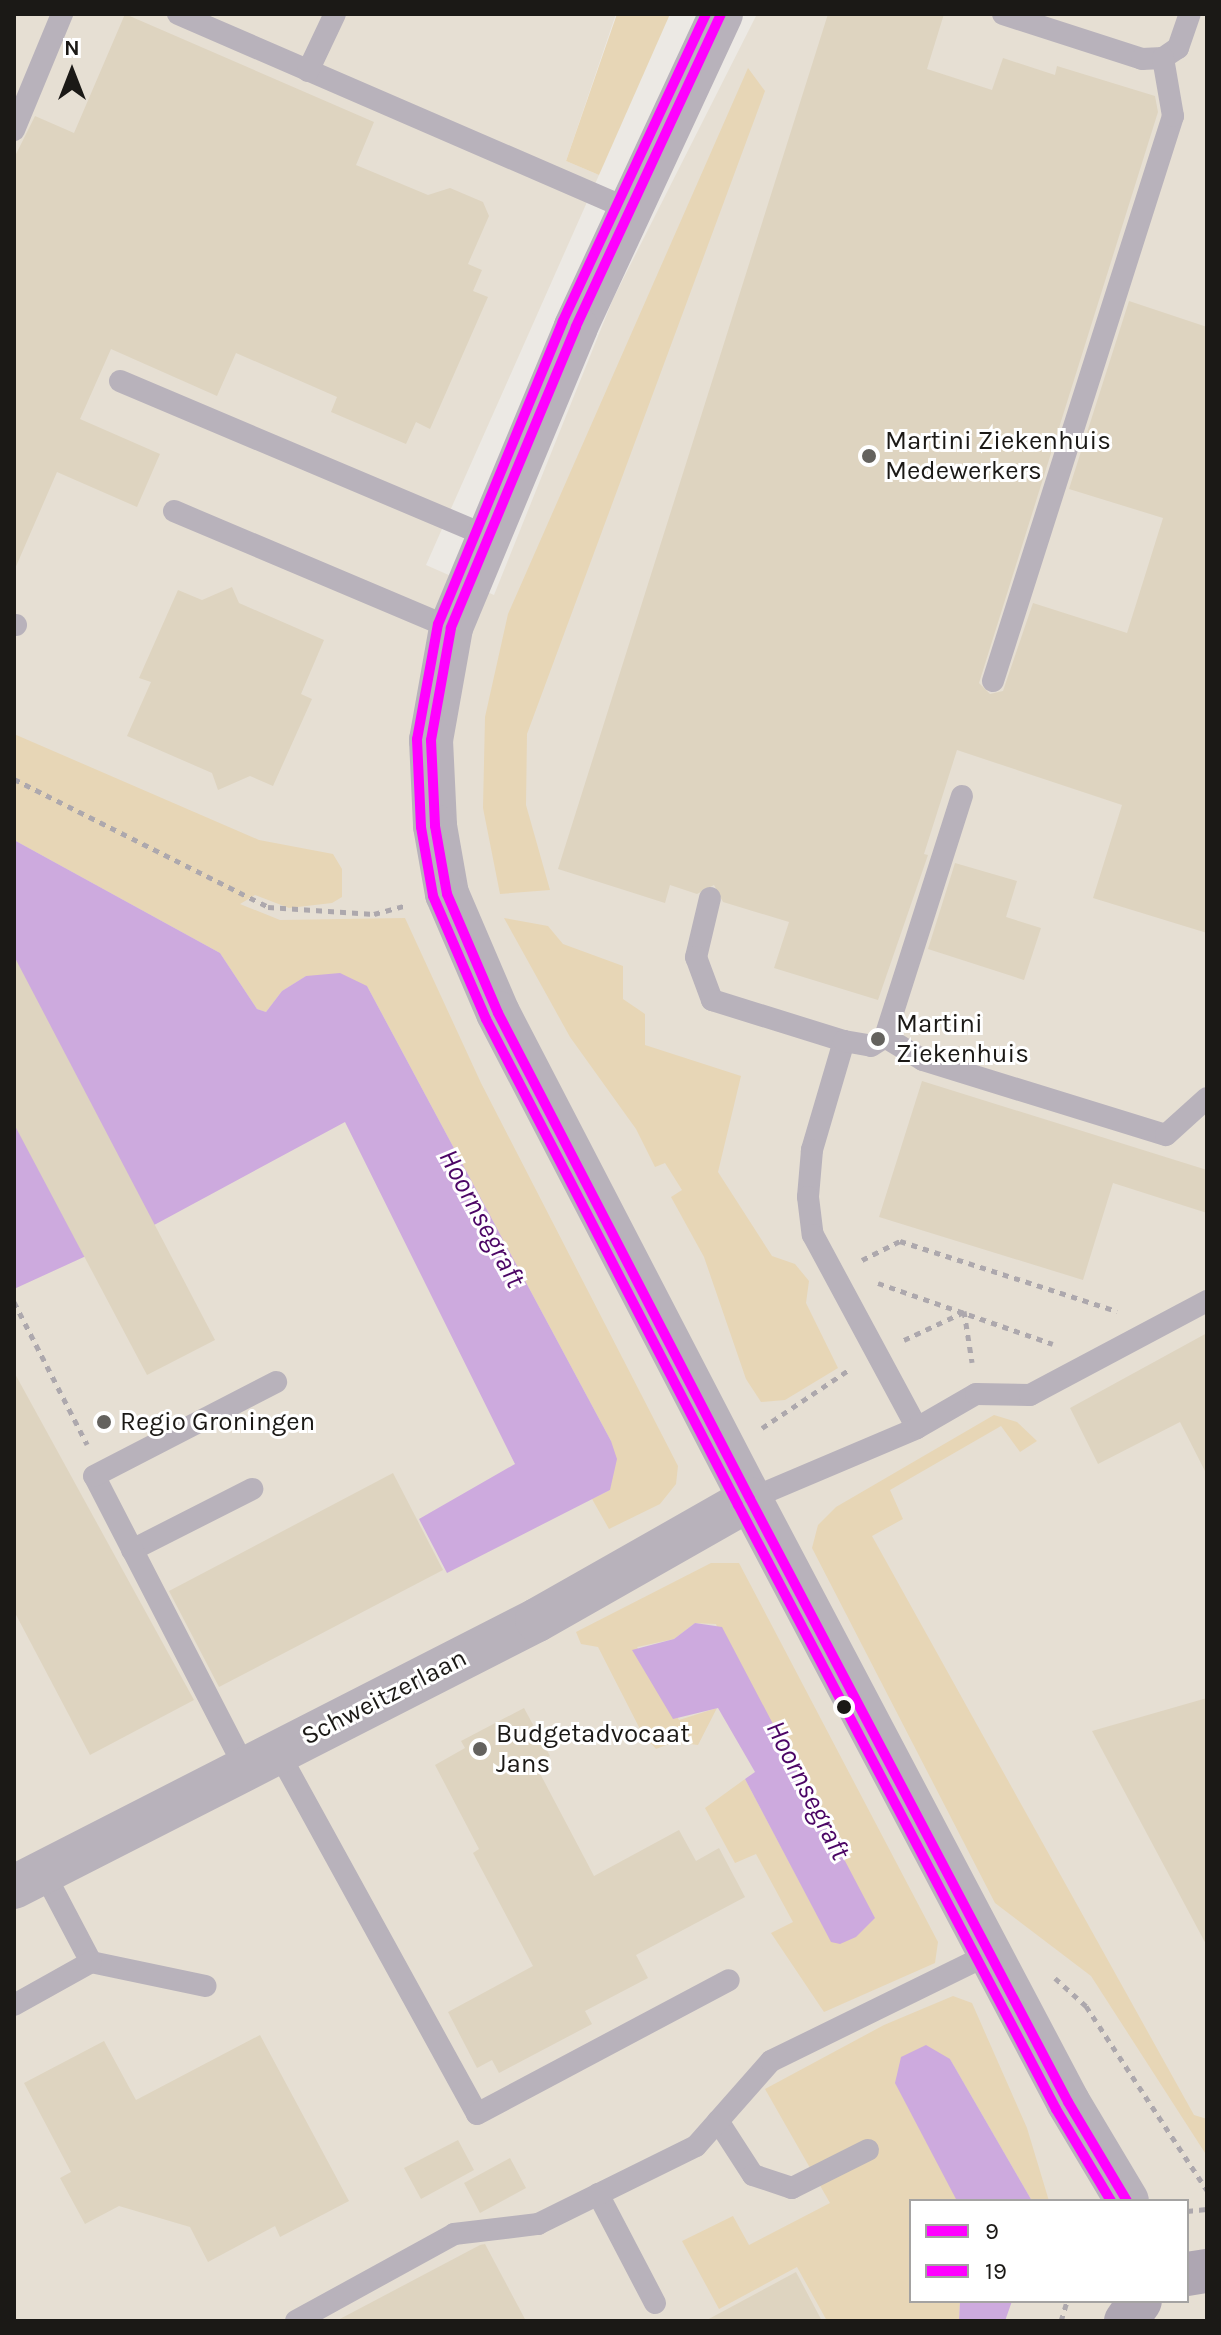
<!DOCTYPE html>
<style>
body{margin:0}
#map{position:relative;width:1221px;height:2335px;overflow:hidden;background:#ece9e4;font-family:Karla,sans-serif}
div>[style]{position:absolute}
[style*='--x']{left:calc(var(--x)*1px);top:calc(var(--y)*1px);width:calc(var(--w)*1px);rotate:calc(var(--a)*1deg)}
.built>*{inset:0;background:#e6dfd3}
.green>*{inset:0;background:#e7d6b6}
.water>*{inset:0;background:#cdaade}
.building>*{inset:0;background:#ded4c0}
.path>*{height:5px;margin-top:-2.5px;transform-origin:0;background:repeating-linear-gradient(90deg,#ada8ad 0 6px,transparent 0 12px)}
.service>*{height:22px;margin:-11px;padding:0 11px;transform-origin:11px;border-radius:11px;background:#b8b2bb}
.minor>*{height:44px;margin:-22px;padding:0 22px;transform-origin:22px;border-radius:22px;background:#b8b2bb}
.tertiary>*{height:44px;margin:-22px;padding:0 22px;transform-origin:22px;border-radius:22px;background:#b8b2bb}
.secondary>*{height:44px;margin:-22px;padding:0 22px;transform-origin:22px;border-radius:22px;background:#aea6b2}
.bus-1>*{height:10px;margin:-5px;padding:0 5px;transform-origin:5px;border-radius:5px;background:#f0f}
.bus-2>*{height:10px;margin:-5px;padding:0 5px;transform-origin:5px;border-radius:5px;background:#f0f}
.dots>*{width:22px;height:22px;translate:-50% -50%;box-sizing:border-box;border:4px solid #fff;border-radius:50%}
span{translate:-50% -50%;white-space:nowrap;text-align:center;line-height:1.15;-webkit-text-stroke:6px #fff;paint-order:stroke}
.poi-label{font-size:26px;color:#1b1916}
.left{translate:0 -50%;text-align:left}
.street-label{font-size:26px;color:#1b1916}
.water-label{font-size:28px;color:#4b0565;font-style:italic}
.frame{position:absolute;inset:0;border:16px solid #1b1916;pointer-events:none}
.legend{position:absolute;left:909px;top:2199px;width:280px;height:104px;box-sizing:border-box;background:#fff;border:2px solid #a4a3a2;margin:0;padding:10px 14px;list-style:none;font-size:24px;color:#1b1916}
.legend li{display:flex;align-items:center;gap:16px;height:40px}
.legend b{width:40px;border:2px solid #a4a3a2}
.north{position:absolute;left:32px;top:32px;width:80px;height:80px;-webkit-text-stroke:6px #fff;paint-order:stroke;rotate:0deg;font-size:22px;font-weight:700;line-height:32px;text-align:center;color:#1b1916}
.north::after{content:'';display:block;margin:auto;width:28px;height:36px;background:#1b1916;clip-path:polygon(50% 0,100% 100%,50% 72%,0 100%)}
</style>
<div id="map">
<div class="built">
<i style="clip-path:polygon(evenodd,14px 14px,616px 14px,566px 161px,599px 175px,426px 565px,494px 595px,613px 299px,757px 14px,1207px 14px,1207px 2321px,14px 2321px,14px 14px,911px 2201px,1187px 2201px,1187px 2301px,911px 2301px,911px 2201px)"></i>
</div>
<div class="green">
<i style="clip-path:polygon(617px 14px,670px 14px,599px 175px,566px 161px)"></i>
<i style="clip-path:polygon(748px 68px,765px 91px,527px 734px,526px 805px,550px 890px,500px 894px,483px 808px,485px 717px,508px 614px)"></i>
<i style="clip-path:polygon(14px 734px,259px 840px,333px 854px,342px 869px,342px 897px,332px 903px,289px 908px,255px 895px,240px 904px,280px 920px,405px 918px,481px 1083px,678px 1466px,676px 1484px,660px 1504px,609px 1529px,592px 1499px,610px 1490px,611px 1441px,367px 986px,306px 976px,282px 991px,266px 1012px,257px 1009px,220px 953px,14px 840px)"></i>
<i style="clip-path:polygon(504px 918px,548px 926px,563px 944px,623px 966px,623px 999px,645px 1014px,645px 1045px,741px 1076px,718px 1172px,772px 1256px,795px 1264px,809px 1281px,806px 1303px,838px 1368px,785px 1400px,761px 1402px,746px 1379px,704px 1257px,671px 1197px,682px 1190px,665px 1163px,655px 1167px,636px 1129px,570px 1037px)"></i>
<i style="clip-path:polygon(994px 1415px,1017px 1422px,1037px 1441px,1020px 1452px,1001px 1426px,890px 1490px,903px 1519px,872px 1536px,1194px 2115px,1207px 2119px,1207px 2156px,1091px 1976px,995px 1903px,812px 1548px,818px 1525px,836px 1507px)"></i>
<i style="clip-path:polygon(711px 1563px,739px 1563px,938px 1942px,935px 1963px,824px 2012px,771px 1933px,793px 1922px,756px 1854px,735px 1863px,705px 1808px,745px 1779px,831px 1941px,716px 1624px,695px 1623px,674px 1639px,637px 1647px,679px 1720px,717px 1708px,698px 1745px,674px 1742px,656px 1749px,642px 1733px,598px 1647px,581px 1644px,576px 1632px)"></i>
<i style="clip-path:polygon(953px 1996px,972px 2003px,1027px 2128px,1049px 2201px,1032px 2201px,950px 2059px,957px 2201px,911px 2201px,911px 2301px,960px 2301px,959px 2321px,827px 2321px,797px 2267px,719px 2309px,682px 2241px,733px 2216px,749px 2245px,830px 2203px,765px 2089px,884px 2025px)"></i>
</div>
<div class="water">
<i style="clip-path:polygon(14px 840px,220px 953px,257px 1009px,266px 1012px,282px 991px,306px 976px,340px 973px,367px 986px,611px 1441px,617px 1459px,610px 1490px,447px 1573px,419px 1519px,515px 1464px,345px 1122px,156px 1224px,14px 1289px)"></i>
<i style="clip-path:polygon(695px 1623px,722px 1627px,875px 1918px,856px 1937px,840px 1944px,831px 1942px,745px 1779px,755px 1772px,718px 1708px,673px 1719px,632px 1650px,674px 1639px)"></i>
<i style="clip-path:polygon(926px 2045px,950px 2059px,1032px 2201px,957px 2201px,895px 2083px,901px 2057px)"></i>
<i style="clip-path:polygon(960px 2301px,1012px 2301px,1005px 2321px,959px 2321px)"></i>
</div>
<div class="building">
<i style="clip-path:polygon(125px 14px,374px 122px,356px 165px,428px 195px,450px 188px,483px 202px,489px 216px,468px 264px,482px 270px,473px 291px,488px 297px,430px 429px,416px 422px,406px 444px,331px 412px,337px 397px,236px 353px,217px 396px,111px 349px,80px 419px,160px 454px,137px 507px,57px 472px,14px 571px,14px 158px,35px 116px,74px 133px)"></i>
<i style="clip-path:polygon(828px 14px,944px 14px,927px 69px,992px 90px,1003px 58px,1055px 75px,1057px 66px,1155px 96px,1158px 112px,979px 683px,990px 694px,1003px 691px,1033px 603px,1127px 633px,1163px 518px,1069px 489px,1129px 301px,1207px 327px,1207px 933px,1093px 898px,1122px 805px,957px 750px,924px 854px,928px 855px,878px 1000px,774px 968px,789px 922px,723px 902px,714px 885px,697px 894px,670px 885px,665px 903px,558px 869px)"></i>
<i style="clip-path:polygon(232px 587px,239px 603px,324px 640px,301px 694px,312px 699px,273px 786px,250px 776px,218px 790px,212px 773px,127px 736px,151px 682px,139px 678px,178px 590px,202px 600px)"></i>
<i style="clip-path:polygon(955px 863px,1017px 881px,1006px 917px,1041px 928px,1024px 980px,928px 949px)"></i>
<i style="clip-path:polygon(14px 956px,215px 1340px,147px 1375px,14px 1124px)"></i>
<i style="clip-path:polygon(922px 1081px,1207px 1170px,1207px 1213px,1113px 1183px,1083px 1280px,879px 1217px)"></i>
<i style="clip-path:polygon(1207px 1333px,1207px 1475px,1180px 1422px,1098px 1464px,1070px 1408px)"></i>
<i style="clip-path:polygon(14px 1372px,194px 1700px,90px 1755px,14px 1611px)"></i>
<i style="clip-path:polygon(393px 1473px,443px 1570px,219px 1687px,169px 1591px)"></i>
<i style="clip-path:polygon(1207px 1698px,1207px 1946px,1092px 1731px)"></i>
<i style="clip-path:polygon(524px 1708px,550px 1756px,535px 1764px,594px 1876px,679px 1830px,696px 1861px,719px 1848px,745px 1897px,636px 1955px,648px 1978px,585px 2011px,592px 2024px,499px 2073px,492px 2060px,477px 2068px,448px 2012px,533px 1966px,473px 1853px,479px 1849px,435px 1765px,465px 1748px,461px 1741px)"></i>
<i style="clip-path:polygon(260px 2035px,349px 2201px,280px 2237px,275px 2226px,208px 2262px,190px 2227px,119px 2206px,85px 2224px,60px 2178px,71px 2172px,24px 2083px,104px 2041px,136px 2100px)"></i>
<i style="clip-path:polygon(458px 2140px,474px 2170px,421px 2199px,404px 2168px)"></i>
<i style="clip-path:polygon(510px 2158px,526px 2188px,480px 2213px,464px 2183px)"></i>
<i style="clip-path:polygon(485px 2244px,526px 2321px,336px 2321px,480px 2245px)"></i>
<i style="clip-path:polygon(796px 2272px,822px 2321px,705px 2321px)"></i>
</div>
<div class="path">
<i style="--x:14;--y:779;--w:284;--a:26.7"></i>
<i style="--x:268;--y:907;--w:106;--a:3.8"></i>
<i style="--x:374;--y:914;--w:35;--a:-15"></i>
<i style="--x:862;--y:1260;--w:42;--a:-26.6"></i>
<i style="--x:900;--y:1241;--w:228;--a:17.9"></i>
<i style="--x:878;--y:1283;--w:185;--a:19.2"></i>
<i style="--x:14;--y:1302;--w:160;--a:62.8"></i>
<i style="--x:964;--y:1311;--w:52;--a:81.1"></i>
<i style="--x:904;--y:1340;--w:66;--a:-25"></i>
<i style="--x:762;--y:1428;--w:106;--a:-33.8"></i>
<i style="--x:1055;--y:1978;--w:42;--a:42.1"></i>
<i style="--x:1086;--y:2006;--w:220;--a:56.7"></i>
<i style="--x:1187;--y:2211;--w:20;--a:-6"></i>
<i style="--x:1061;--y:2321;--w:21;--a:-73"></i>
</div>
<div class="service">
<i style="--x:178;--y:14;--w:493;--a:23.4"></i>
<i style="--x:1003;--y:14;--w:146;--a:17.9"></i>
<i style="--x:1142;--y:59;--w:21;--a:-3"></i>
<i style="--x:1163;--y:58;--w:18;--a:-34"></i>
<i style="--x:1178;--y:48;--w:36;--a:-71"></i>
<i style="--x:308;--y:71;--w:63;--a:-64.7"></i>
<i style="--x:14;--y:130;--w:126;--a:-67.5"></i>
<i style="--x:120;--y:381;--w:398;--a:22.9"></i>
<i style="--x:174;--y:511;--w:301;--a:22.9"></i>
<i style="--x:14;--y:625;--w:2;--a:0"></i>
<i style="--x:993;--y:681;--w:593;--a:-72.33"></i>
<i style="--x:1173;--y:116;--w:59;--a:-99.8"></i>
<i style="--x:710;--y:898;--w:61;--a:103.3"></i>
<i style="--x:696;--y:957;--w:46;--a:69.6"></i>
<i style="--x:712;--y:1000;--w:138;--a:17.3"></i>
<i style="--x:844;--y:1041;--w:114;--a:106.4"></i>
<i style="--x:812;--y:1150;--w:47;--a:94.9"></i>
<i style="--x:808;--y:1197;--w:38;--a:83"></i>
<i style="--x:813;--y:1235;--w:219;--a:61.7"></i>
<i style="--x:885;--y:1037;--w:44;--a:31.2"></i>
<i style="--x:923;--y:1060;--w:254;--a:17.2"></i>
<i style="--x:1166;--y:1135;--w:55;--a:-42.1"></i>
<i style="--x:844;--y:1041;--w:27;--a:10"></i>
<i style="--x:871;--y:1046;--w:17;--a:-33"></i>
<i style="--x:885;--y:1037;--w:253;--a:-72.3"></i>
<i style="--x:750;--y:1499;--w:181;--a:-23"></i>
<i style="--x:917;--y:1428;--w:68;--a:-30"></i>
<i style="--x:976;--y:1394;--w:54;--a:1.1"></i>
<i style="--x:1030;--y:1395;--w:200;--a:-28"></i>
<i style="--x:132;--y:1550;--w:135;--a:-26.9"></i>
<i style="--x:277;--y:1750;--w:415;--a:61.2"></i>
<i style="--x:477;--y:2114;--w:285;--a:-28"></i>
<i style="--x:244;--y:1766;--w:326;--a:-117.3"></i>
<i style="--x:94;--y:1476;--w:205;--a:-27.3"></i>
<i style="--x:43;--y:1871;--w:103;--a:62.2"></i>
<i style="--x:91;--y:1962;--w:117;--a:11.8"></i>
<i style="--x:14;--y:2005;--w:88;--a:-29.2"></i>
<i style="--x:718;--y:2121;--w:64;--a:57.1"></i>
<i style="--x:753;--y:2175;--w:41;--a:18.4"></i>
<i style="--x:792;--y:2188;--w:85;--a:-26.6"></i>
<i style="--x:598;--y:2194;--w:123;--a:62.4"></i>
<i style="--x:296;--y:2321;--w:180;--a:-28.8"></i>
<i style="--x:454;--y:2234;--w:85;--a:-6.8"></i>
<i style="--x:538;--y:2224;--w:176;--a:-26.3"></i>
<i style="--x:696;--y:2146;--w:113;--a:-48.6"></i>
<i style="--x:771;--y:2061;--w:245;--a:-26.1"></i>
</div>
<div class="minor">
<i style="--x:14;--y:1887;--w:587;--a:-27.05"></i>
<i style="--x:537;--y:1620;--w:245;--a:-29.6"></i>
</div>
<div class="tertiary">
<i style="--x:721;--y:14;--w:345;--a:114.9"></i>
<i style="--x:576;--y:327;--w:326;--a:112.6"></i>
<i style="--x:451;--y:628;--w:114;--a:100.1"></i>
<i style="--x:431;--y:740;--w:86;--a:87.3"></i>
<i style="--x:435;--y:826;--w:69;--a:80"></i>
<i style="--x:447;--y:894;--w:129;--a:66.8"></i>
<i style="--x:498;--y:1013;--w:547;--a:62.59"></i>
<i style="--x:750;--y:1499;--w:682;--a:62.19"></i>
<i style="--x:1068;--y:2102;--w:115;--a:59.2"></i>
</div>
<div class="secondary">
<i style="--x:1187;--y:2274;--w:20;--a:-9"></i>
<i style="--x:1126;--y:2321;--w:24;--a:-55"></i>
</div>
<div class="bus-1">
<i style="--x:721;--y:14;--w:345;--a:114.9"></i>
<i style="--x:576;--y:327;--w:326;--a:112.6"></i>
<i style="--x:451;--y:628;--w:114;--a:100.1"></i>
<i style="--x:431;--y:740;--w:86;--a:87.3"></i>
<i style="--x:435;--y:826;--w:69;--a:80"></i>
<i style="--x:447;--y:894;--w:129;--a:66.8"></i>
<i style="--x:498;--y:1013;--w:547;--a:62.59"></i>
<i style="--x:750;--y:1499;--w:682;--a:62.19"></i>
<i style="--x:1068;--y:2102;--w:115;--a:59.2"></i>
</div>
<div class="bus-2">
<i style="--x:706;--y:14;--w:339;--a:115"></i>
<i style="--x:563;--y:321;--w:328;--a:112.4"></i>
<i style="--x:438;--y:624;--w:117;--a:100.3"></i>
<i style="--x:417;--y:739;--w:88;--a:87.4"></i>
<i style="--x:421;--y:827;--w:70;--a:80.1"></i>
<i style="--x:433;--y:896;--w:134;--a:66.7"></i>
<i style="--x:486;--y:1019;--w:547;--a:62.59"></i>
<i style="--x:738;--y:1505;--w:683;--a:62.23"></i>
<i style="--x:1056;--y:2109;--w:107;--a:59.1"></i>
</div>
<div class="dots">
<i style="left:869px;top:456px;background:#64625e"></i>
<i style="left:878px;top:1039px;background:#64625e"></i>
<i style="left:104px;top:1422px;background:#64625e"></i>
<i style="left:844px;top:1707px;background:#1b1916"></i>
<i style="left:480px;top:1749px;background:#64625e"></i>
</div>
<div class="poi-label">
<span class="left" style="left:885px;top:456px">Martini Ziekenhuis<br>Medewerkers</span>
<span class="left" style="left:896px;top:1039px">Martini<br>Ziekenhuis</span>
<span class="left" style="left:120px;top:1422px">Regio Groningen</span>
<span class="left" style="left:496px;top:1749px">Budgetadvocaat<br>Jans</span>
</div>
<div class="street-label">
<span style="left:384px;top:1697px;rotate:-27deg">Schweitzerlaan</span>
</div>
<div class="water-label">
<span style="left:482px;top:1218px;rotate:62deg">Hoornsegraft</span>
<span style="left:808px;top:1790px;rotate:63deg">Hoornsegraft</span>
</div>
<div class="frame"></div>
<ul class="legend">
<li><b style="height:10px;background:#f0f"></b>9</li>
<li><b style="height:10px;background:#f0f"></b>19</li>
</ul>
<div class="north">N</div>
</div>
